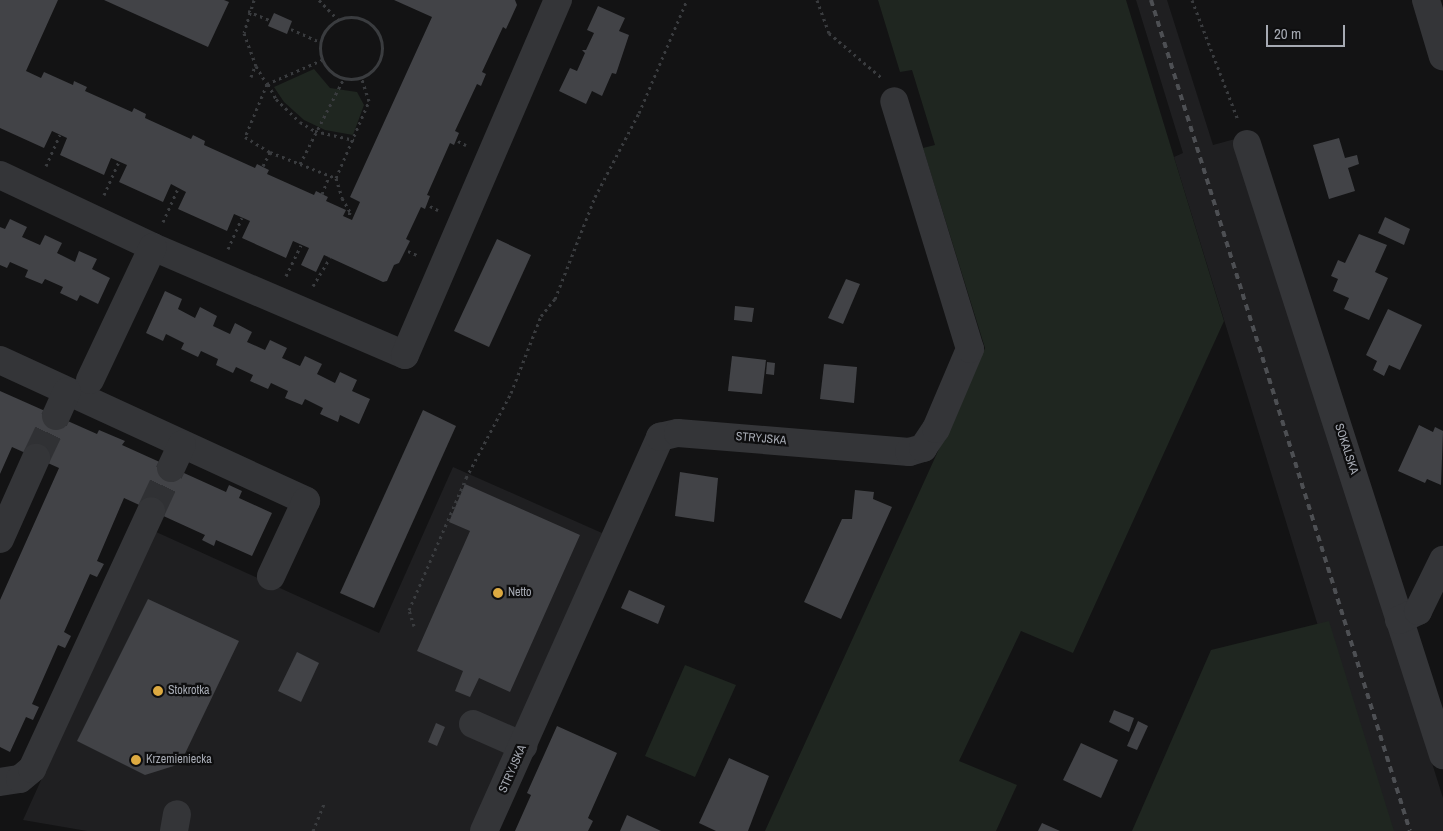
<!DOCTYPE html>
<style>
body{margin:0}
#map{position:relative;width:1443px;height:831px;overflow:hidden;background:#131314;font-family:"Archivo Narrow",sans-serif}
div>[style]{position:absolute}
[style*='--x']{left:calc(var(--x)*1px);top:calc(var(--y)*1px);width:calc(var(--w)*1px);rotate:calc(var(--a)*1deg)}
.built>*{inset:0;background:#1f1f21}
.green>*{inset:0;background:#1f2620}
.building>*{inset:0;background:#424347}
.minor-tunnel>*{height:28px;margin-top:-14px;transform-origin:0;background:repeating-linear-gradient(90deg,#303134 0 28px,transparent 0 42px)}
.path>*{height:3px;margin-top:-1.5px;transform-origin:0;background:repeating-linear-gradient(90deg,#3a3c3f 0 2.5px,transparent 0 6.5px)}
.path>.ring{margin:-1.5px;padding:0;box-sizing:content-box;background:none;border:3px solid #3a3c3f;border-radius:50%}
.minor>*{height:28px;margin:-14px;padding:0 14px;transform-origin:14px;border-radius:14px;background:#343538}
.rail>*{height:4px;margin-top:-2px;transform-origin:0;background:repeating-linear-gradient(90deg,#4d4f53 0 6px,transparent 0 11px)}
.dots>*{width:14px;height:14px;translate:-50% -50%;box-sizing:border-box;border:2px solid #0e0e0f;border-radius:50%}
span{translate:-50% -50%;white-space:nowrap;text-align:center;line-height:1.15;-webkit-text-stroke:4.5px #0e0e0f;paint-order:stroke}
.street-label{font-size:12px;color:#a6aab3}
.poi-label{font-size:12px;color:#a6aab3}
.left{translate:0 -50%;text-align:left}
.scale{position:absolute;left:1266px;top:25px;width:79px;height:22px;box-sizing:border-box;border:2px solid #a6aab3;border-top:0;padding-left:6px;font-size:15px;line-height:18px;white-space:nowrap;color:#a6aab3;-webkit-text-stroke:4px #0e0e0f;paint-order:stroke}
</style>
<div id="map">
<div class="built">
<i style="clip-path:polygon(1136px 0,1167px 0,1213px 145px,1235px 139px,1443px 798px,1443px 831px,1381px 831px,1174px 157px,1183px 153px)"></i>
<i style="clip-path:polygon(453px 467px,602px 533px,473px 831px,87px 831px,23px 820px,154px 531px,379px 633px)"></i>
</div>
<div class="green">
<i style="clip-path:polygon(878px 0,1126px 0,1224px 321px,1073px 653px,1021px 631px,959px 761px,1017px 785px,996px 831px,765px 831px,985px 348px,923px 148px,935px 145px,912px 70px,900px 72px)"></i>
<i style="clip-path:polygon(314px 69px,330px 88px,357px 92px,364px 105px,353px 135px,325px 130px,304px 120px,284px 102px,274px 87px)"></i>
<i style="clip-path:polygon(1329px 621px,1394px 831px,1132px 831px,1211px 650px)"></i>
<i style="clip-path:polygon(685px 665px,736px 685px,695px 777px,645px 756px)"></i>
</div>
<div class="building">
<i style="clip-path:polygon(0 0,58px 0,26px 71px,41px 78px,44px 72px,73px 85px,74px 81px,87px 87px,85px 91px,132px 112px,134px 108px,146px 114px,145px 118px,191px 139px,193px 135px,205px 141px,204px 145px,255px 168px,257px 164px,269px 170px,267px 174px,314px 195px,316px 191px,328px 197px,326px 201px,346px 210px,343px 216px,352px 220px,360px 202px,350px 197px,432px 17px,394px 0,515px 0,517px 5px,506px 29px,503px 27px,482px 72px,486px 74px,481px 86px,477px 84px,455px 131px,459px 133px,454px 145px,450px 143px,427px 195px,430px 196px,425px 209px,421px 207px,406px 239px,410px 241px,399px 263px,394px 265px,387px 281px,383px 282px,324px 255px,316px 272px,301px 265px,309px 248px,293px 241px,286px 258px,242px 238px,250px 221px,234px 214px,227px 231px,178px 209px,186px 192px,171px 184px,163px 202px,119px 182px,127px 165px,111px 158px,104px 175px,60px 155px,67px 138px,52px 131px,44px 148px,0 128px)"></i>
<i style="clip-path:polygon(104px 0,224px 0,229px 2px,208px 47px)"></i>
<i style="clip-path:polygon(598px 6px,625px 18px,619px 31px,629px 35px,616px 74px,612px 73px,602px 96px,592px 91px,586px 104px,559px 91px,570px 68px,577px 71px,585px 53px,582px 50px,586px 50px,594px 33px,587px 30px)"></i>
<i style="clip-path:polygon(274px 13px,292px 21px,287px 34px,268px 26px)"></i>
<i style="clip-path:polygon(1339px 138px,1345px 158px,1357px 155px,1359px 164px,1348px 168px,1355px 191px,1329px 199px,1313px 145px)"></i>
<i style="clip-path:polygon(1385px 217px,1410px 229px,1404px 245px,1378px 233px)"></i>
<i style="clip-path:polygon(10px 219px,27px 227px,22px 237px,40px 245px,45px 235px,62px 243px,57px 253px,75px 262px,79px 251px,97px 259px,92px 269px,110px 278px,98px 304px,80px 295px,77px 301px,60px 293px,63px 287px,45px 279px,42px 284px,25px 277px,28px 270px,10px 262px,7px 268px,0 265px,0 227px,5px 229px)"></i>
<i style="clip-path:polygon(1359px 234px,1387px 245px,1375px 272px,1388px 278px,1369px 320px,1344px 309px,1349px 298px,1333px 291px,1338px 279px,1331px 276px,1338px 260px,1345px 263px)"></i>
<i style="clip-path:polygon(497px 239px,531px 255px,489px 347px,454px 331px)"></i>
<i style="clip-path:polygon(846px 279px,860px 284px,843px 324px,828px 318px)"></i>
<i style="clip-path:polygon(165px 291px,182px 299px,178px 309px,195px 318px,200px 307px,217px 316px,213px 326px,230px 334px,235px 323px,252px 332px,247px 342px,265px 350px,270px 340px,287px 348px,282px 358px,300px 366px,305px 356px,322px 364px,317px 374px,335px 383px,340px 372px,357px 380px,352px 391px,370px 399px,359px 424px,340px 415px,338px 422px,320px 414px,323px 408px,305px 399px,302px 405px,285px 398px,288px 391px,271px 383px,268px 389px,250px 381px,253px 375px,236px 367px,233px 373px,216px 365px,218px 359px,201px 351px,198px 357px,181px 349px,184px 343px,166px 334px,163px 341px,146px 333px)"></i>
<i style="clip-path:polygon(735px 306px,754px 308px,752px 322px,734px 320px)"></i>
<i style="clip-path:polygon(1388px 309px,1422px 325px,1400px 370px,1389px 365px,1384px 376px,1373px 370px,1377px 361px,1366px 355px)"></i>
<i style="clip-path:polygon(732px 356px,766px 360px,762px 394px,728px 391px)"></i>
<i style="clip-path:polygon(767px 362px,775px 363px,774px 375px,766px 374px)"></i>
<i style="clip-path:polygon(824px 364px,857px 367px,854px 403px,820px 399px)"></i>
<i style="clip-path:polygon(0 391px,97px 434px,99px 430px,125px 441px,122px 445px,226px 492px,229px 485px,242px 491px,239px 498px,272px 513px,252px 556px,216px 540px,214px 546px,202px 540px,205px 535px,124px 498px,97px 561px,104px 564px,97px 577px,90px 574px,64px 632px,71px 636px,65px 648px,58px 645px,32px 704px,39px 707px,33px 720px,26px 717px,10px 752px,0 747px,0 600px,59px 468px,12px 447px,0 474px)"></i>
<i style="clip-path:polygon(423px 410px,456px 426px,374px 608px,340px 593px)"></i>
<i style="clip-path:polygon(1419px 425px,1433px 432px,1435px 427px,1443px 431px,1441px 485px,1427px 479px,1425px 483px,1398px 471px)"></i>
<i style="clip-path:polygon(680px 472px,718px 478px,714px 522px,675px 516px)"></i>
<i style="clip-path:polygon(465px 484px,580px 535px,510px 692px,479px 678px,470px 697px,455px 691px,463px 671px,417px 651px,470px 531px,449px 522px)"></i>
<i style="clip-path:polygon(855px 490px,874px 492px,873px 499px,892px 507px,841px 619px,804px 602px,842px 519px,852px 519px)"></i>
<i style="clip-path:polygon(629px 590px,665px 606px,658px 624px,621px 608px)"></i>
<i style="clip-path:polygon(148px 599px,239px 641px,180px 764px,145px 775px,77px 741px)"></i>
<i style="clip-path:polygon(297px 652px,319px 663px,301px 702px,278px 691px)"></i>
<i style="clip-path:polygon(1114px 710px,1134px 718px,1129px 732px,1109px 722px)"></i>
<i style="clip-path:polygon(1138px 721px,1148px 726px,1137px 750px,1127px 746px)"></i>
<i style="clip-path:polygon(436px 723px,445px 727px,437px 746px,428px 742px)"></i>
<i style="clip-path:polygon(557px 726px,617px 753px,588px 818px,593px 821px,588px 831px,515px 831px,531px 795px,527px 793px)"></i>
<i style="clip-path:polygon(1081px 743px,1118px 760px,1101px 798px,1063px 780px)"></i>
<i style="clip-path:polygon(729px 758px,769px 776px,748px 831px,716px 831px,699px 823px)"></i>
<i style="clip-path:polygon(627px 815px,661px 831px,620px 831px)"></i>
<i style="clip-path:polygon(1042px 823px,1060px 831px,1038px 831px)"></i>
</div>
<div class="minor-tunnel">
<i style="--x:36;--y:458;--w:47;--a:-64.5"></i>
<i style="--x:151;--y:511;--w:47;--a:-65.1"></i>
</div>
<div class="path">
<i style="--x:254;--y:0;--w:34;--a:107"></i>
<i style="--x:244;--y:33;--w:35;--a:70"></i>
<i style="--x:256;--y:66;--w:21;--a:59"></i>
<i style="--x:267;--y:84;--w:60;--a:-23.6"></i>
<i style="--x:319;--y:0;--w:28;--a:46"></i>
<i style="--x:817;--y:0;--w:35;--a:70"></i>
<i style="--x:829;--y:33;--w:70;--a:40.3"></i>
<i style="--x:1192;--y:0;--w:129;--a:69"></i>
<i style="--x:248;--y:11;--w:23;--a:23"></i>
<i class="ring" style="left:320px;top:17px;width:59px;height:59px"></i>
<i style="--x:291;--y:29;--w:32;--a:24"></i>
<i style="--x:251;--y:77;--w:12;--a:-70"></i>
<i style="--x:267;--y:84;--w:57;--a:112.5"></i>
<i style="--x:245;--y:137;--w:29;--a:31"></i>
<i style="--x:270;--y:152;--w:71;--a:21.5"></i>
<i style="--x:336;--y:178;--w:84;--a:-66.8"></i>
<i style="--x:369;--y:101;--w:25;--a:-108"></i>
<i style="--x:268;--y:84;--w:17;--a:62"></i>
<i style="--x:276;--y:99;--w:33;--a:44"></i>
<i style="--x:300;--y:122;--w:17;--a:31"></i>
<i style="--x:315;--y:131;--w:40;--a:13"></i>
<i style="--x:458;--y:141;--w:9;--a:27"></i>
<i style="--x:300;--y:164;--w:97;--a:-62.9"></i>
<i style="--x:46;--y:166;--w:34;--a:-66"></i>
<i style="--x:263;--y:166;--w:16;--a:-63"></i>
<i style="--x:336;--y:178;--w:21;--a:73"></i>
<i style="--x:342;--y:198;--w:16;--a:60"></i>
<i style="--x:350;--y:212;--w:6;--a:108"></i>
<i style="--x:322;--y:194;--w:18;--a:-68"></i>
<i style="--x:104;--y:195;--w:36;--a:-66"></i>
<i style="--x:430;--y:206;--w:9;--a:27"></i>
<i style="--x:163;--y:222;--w:36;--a:-66"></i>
<i style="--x:228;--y:249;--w:34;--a:-66"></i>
<i style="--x:408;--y:251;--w:12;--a:24"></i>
<i style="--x:286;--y:276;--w:34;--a:-64"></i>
<i style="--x:313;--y:286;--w:33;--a:-59"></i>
<i style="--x:414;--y:626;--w:17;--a:-107"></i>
<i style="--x:409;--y:610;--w:144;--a:-66.6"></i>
<i style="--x:466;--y:478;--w:96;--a:-62.1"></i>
<i style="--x:511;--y:393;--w:83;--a:-68.7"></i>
<i style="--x:541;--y:316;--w:22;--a:-51"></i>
<i style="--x:555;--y:299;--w:110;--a:-68.6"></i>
<i style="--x:595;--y:197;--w:95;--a:-62.4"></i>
<i style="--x:639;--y:113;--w:123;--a:-67"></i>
<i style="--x:313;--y:831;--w:29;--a:-68"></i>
</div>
<div class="minor">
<i style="--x:1426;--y:0;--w:59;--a:73.4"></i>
<i style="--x:1247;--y:144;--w:642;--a:72.21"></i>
<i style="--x:0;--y:175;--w:169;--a:25.2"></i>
<i style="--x:153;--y:247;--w:274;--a:23.2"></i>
<i style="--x:405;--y:355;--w:387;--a:-66.7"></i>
<i style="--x:0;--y:360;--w:337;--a:24.7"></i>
<i style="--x:306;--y:501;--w:83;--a:115"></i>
<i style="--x:90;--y:380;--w:147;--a:-64.7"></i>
<i style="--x:56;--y:416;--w:27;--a:-66"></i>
<i style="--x:171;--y:468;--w:26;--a:-65"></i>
<i style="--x:0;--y:539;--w:89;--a:-66"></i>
<i style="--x:1399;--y:620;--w:21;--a:-25"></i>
<i style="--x:1418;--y:611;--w:57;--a:-63.9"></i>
<i style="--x:473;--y:724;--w:55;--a:23.7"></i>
<i style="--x:0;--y:782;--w:20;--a:-9"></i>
<i style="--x:20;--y:779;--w:16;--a:-40"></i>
<i style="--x:32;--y:769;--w:284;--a:-65.2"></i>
<i style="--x:174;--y:831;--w:17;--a:-80"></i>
<i style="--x:484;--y:831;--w:432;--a:-65.9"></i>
<i style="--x:660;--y:437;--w:18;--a:-13"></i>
<i style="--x:678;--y:433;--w:232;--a:4.7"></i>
<i style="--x:909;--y:452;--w:15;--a:-16"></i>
<i style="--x:923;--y:448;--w:23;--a:-56"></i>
<i style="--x:936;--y:429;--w:87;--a:-67"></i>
<i style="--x:970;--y:349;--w:259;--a:-107"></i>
</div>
<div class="rail">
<i style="--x:1151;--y:0;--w:870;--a:72.69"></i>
</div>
<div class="dots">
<i style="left:498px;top:593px;background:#ddaa41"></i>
<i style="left:158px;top:691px;background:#ddaa41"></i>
<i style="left:136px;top:760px;background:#ddaa41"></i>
</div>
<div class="street-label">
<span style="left:761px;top:439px;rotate:5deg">STRYJSKA</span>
<span style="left:1346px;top:449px;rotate:72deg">SOKALSKA</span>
<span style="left:513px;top:769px;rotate:-66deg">STRYJSKA</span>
</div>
<div class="poi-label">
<span class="left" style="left:508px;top:593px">Netto</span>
<span class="left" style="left:168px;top:691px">Stokrotka</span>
<span class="left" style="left:146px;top:760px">Krzemieniecka</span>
</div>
<div class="scale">20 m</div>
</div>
